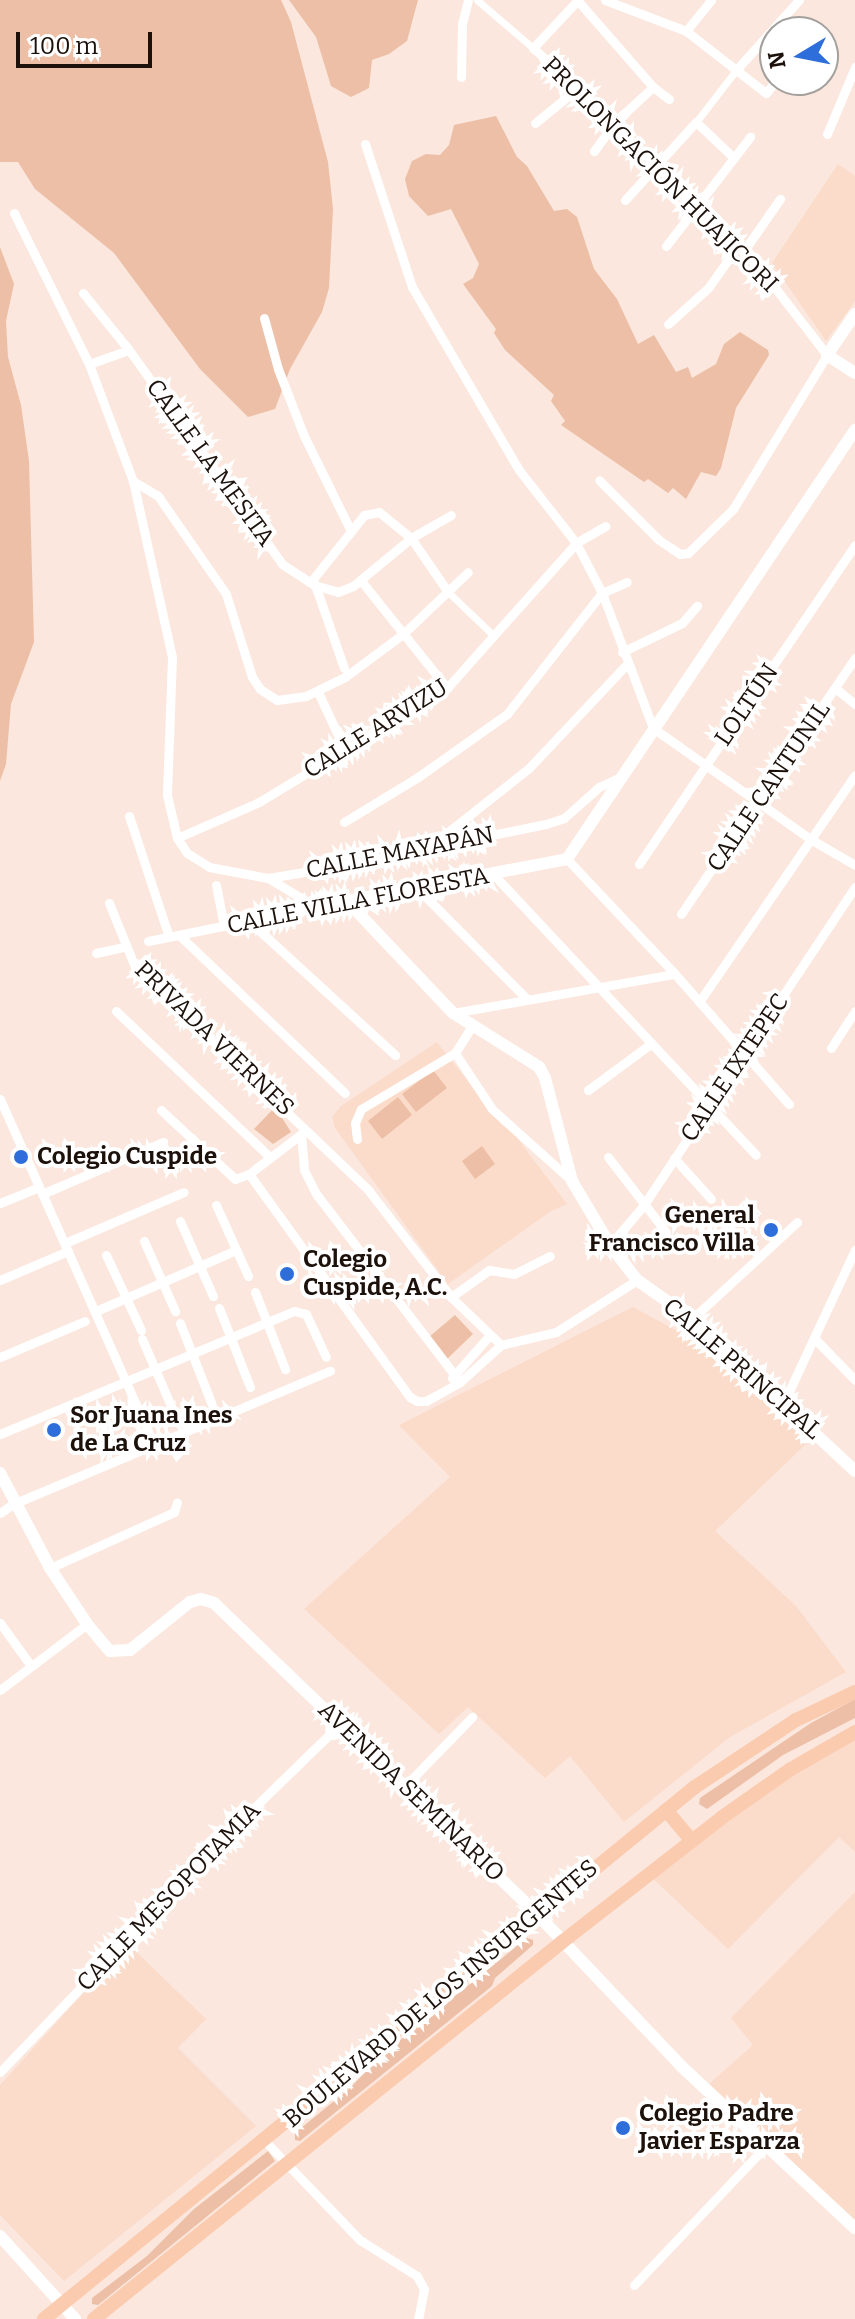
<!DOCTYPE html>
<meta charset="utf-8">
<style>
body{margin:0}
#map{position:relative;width:855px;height:2319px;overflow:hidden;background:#fbe7dd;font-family:Bitter,serif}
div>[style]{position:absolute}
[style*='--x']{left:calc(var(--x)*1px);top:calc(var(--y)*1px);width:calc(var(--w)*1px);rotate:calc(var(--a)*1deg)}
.built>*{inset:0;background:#fbdbc9}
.green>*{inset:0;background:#edbfa6}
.pedestrian>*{height:7px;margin:-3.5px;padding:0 3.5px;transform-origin:3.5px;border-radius:3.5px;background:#fff}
.minor>*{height:9px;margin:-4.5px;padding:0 4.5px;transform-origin:4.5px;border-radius:4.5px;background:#fff}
.tertiary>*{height:12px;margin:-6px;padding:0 6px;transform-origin:6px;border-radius:6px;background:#fff}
.primary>*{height:14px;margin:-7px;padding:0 7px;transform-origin:7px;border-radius:7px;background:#fbcbb0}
.dots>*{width:22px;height:22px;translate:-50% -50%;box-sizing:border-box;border:4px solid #fff;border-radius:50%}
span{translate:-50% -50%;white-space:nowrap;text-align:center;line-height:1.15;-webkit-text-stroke:8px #fff;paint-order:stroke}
.street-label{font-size:24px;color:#1c110b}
.poi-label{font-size:24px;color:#1c110b;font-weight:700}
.left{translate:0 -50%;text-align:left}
.right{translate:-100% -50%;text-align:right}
.north{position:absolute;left:759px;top:16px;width:80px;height:80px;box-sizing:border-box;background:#fff;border:2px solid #a4a09d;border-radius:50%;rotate:260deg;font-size:22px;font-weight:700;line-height:32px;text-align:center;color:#1c110b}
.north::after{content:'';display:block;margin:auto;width:28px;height:36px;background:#2e6edb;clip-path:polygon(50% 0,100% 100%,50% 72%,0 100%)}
.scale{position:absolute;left:16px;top:32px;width:136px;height:36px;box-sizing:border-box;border:4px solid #1c110b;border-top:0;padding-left:10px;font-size:24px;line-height:28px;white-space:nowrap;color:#1c110b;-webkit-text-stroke:6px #fff;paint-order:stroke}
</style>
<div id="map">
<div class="built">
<i style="clip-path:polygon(838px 164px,855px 176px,855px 301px,826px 341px,772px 263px)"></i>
<i style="clip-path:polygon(437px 1042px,503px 1126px,511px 1130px,567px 1204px,551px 1211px,448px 1284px,335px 1128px,332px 1117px,341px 1106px)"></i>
<i style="clip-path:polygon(633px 1307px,701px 1344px,808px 1442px,715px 1531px,796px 1606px,846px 1672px,730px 1737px,624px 1822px,570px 1756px,545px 1778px,468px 1707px,439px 1734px,304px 1609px,450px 1477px,399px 1425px)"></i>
<i style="clip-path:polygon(855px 1729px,855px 1852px,839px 1837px,728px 1949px,647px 1873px)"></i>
<i style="clip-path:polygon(855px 1892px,855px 2223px,709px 2084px,753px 2045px,731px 2018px)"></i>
<i style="clip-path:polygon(128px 1944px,206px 2019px,178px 2048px,256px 2126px,64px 2281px,0 2215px,0 2085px)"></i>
</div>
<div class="green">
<i style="clip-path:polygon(0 0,281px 0,291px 22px,328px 162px,333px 209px,329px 288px,322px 312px,290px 369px,275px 409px,248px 417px,200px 369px,114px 253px,35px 189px,18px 162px,0 162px)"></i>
<i style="clip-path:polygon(289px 0,418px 0,407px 41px,389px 54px,372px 60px,369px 88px,351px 97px,331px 86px,316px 37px)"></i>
<i style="clip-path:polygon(496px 116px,517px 157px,527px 166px,554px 211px,567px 209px,577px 217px,594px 269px,617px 299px,638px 344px,654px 335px,676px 372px,688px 367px,692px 378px,716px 364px,724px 344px,740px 332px,768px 350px,769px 355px,736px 408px,721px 468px,716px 476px,701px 472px,686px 499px,673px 488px,668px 493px,648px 479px,644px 482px,561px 425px,565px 421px,551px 401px,554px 395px,505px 350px,494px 333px,496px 329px,463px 284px,473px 278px,479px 264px,451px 209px,428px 216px,409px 196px,405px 179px,412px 161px,426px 154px,440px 155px,449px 145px,454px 125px)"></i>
<i style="clip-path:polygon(0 247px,14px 284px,6px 321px,8px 357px,21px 405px,29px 461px,34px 642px,11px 704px,6px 764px,0 781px)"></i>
<i style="clip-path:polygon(433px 1070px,447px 1088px,416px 1112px,402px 1094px)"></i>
<i style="clip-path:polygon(398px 1097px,412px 1115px,382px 1139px,368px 1121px)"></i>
<i style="clip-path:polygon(275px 1107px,291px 1132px,273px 1144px,254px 1129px)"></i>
<i style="clip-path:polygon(482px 1146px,495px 1164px,475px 1179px,462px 1161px)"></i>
<i style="clip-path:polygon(455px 1315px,473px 1334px,446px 1360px,429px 1337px)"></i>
<i style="clip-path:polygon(855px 1699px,855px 1718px,783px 1755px,707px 1809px,699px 1804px,700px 1798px,811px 1723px)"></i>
<i style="clip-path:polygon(527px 1938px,533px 1940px,533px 1945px,495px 1978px,492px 1986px,300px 2141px,295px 2140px,295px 2133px,350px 2088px,382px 2055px)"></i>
<i style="clip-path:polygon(268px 2151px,275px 2161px,98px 2305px,92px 2304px,92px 2298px,147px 2256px,194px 2209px)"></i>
</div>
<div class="pedestrian">
<i style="--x:477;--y:0;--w:74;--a:40.6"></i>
<i style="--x:696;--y:122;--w:67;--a:-52.3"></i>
<i style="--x:448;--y:592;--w:61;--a:43.7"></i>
</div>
<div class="minor">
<i style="--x:578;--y:0;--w:66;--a:133.2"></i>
<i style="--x:533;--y:48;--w:60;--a:41.6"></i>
<i style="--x:578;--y:88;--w:260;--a:44.8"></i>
<i style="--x:762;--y:271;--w:106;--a:52.3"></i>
<i style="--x:827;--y:355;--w:180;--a:121.4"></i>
<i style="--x:733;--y:509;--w:63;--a:135.6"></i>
<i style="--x:688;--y:553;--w:8;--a:173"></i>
<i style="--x:680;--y:554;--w:27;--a:-146"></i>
<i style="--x:658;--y:539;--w:83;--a:-135"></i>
<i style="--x:605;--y:0;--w:87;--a:20.9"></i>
<i style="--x:686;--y:31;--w:101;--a:37.8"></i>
<i style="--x:766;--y:93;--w:17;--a:-50"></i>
<i style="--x:578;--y:1;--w:114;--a:48.9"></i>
<i style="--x:653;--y:87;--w:20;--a:37"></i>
<i style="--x:686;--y:31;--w:40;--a:-51"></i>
<i style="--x:737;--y:69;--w:93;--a:-48.1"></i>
<i style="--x:461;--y:77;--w:53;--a:-88.9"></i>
<i style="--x:462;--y:24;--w:25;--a:-76"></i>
<i style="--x:535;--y:123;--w:55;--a:-39.1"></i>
<i style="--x:827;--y:134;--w:73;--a:-67.3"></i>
<i style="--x:365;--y:144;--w:151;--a:71.8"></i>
<i style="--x:412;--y:287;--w:212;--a:59.7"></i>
<i style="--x:519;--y:470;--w:93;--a:52"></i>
<i style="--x:576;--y:543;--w:56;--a:62.5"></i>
<i style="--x:602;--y:593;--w:144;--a:69.3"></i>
<i style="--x:653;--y:728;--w:194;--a:35.2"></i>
<i style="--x:812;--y:840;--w:50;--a:30.2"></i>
<i style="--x:594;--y:151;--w:34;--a:-54"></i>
<i style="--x:614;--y:123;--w:53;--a:-42.7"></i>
<i style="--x:625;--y:200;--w:105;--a:-47.7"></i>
<i style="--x:696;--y:122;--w:52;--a:43.5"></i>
<i style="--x:14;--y:213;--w:169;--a:63.6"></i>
<i style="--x:89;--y:364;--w:125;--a:69.4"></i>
<i style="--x:133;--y:481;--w:180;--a:77.5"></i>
<i style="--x:172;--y:657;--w:138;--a:92.1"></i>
<i style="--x:167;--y:795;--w:44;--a:76.9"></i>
<i style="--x:177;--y:838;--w:18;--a:56"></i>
<i style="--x:187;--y:853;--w:26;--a:32"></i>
<i style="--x:209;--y:867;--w:60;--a:10.6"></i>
<i style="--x:268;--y:878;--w:74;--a:-9.3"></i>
<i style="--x:341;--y:866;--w:209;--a:-11.6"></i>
<i style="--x:546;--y:824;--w:19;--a:-18"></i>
<i style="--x:564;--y:818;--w:47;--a:-41.5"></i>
<i style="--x:599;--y:787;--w:23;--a:-25"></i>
<i style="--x:666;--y:246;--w:138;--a:-52.4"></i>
<i style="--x:743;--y:252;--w:65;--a:-55.1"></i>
<i style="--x:83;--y:293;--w:73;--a:51.1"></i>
<i style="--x:129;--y:350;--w:263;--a:54.4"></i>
<i style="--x:282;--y:564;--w:38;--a:33"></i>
<i style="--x:314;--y:585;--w:25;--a:16"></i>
<i style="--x:338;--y:592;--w:16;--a:-22"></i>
<i style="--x:353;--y:586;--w:75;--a:-39.6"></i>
<i style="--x:411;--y:538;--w:46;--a:-29.9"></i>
<i style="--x:264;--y:318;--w:53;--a:74.6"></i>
<i style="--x:278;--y:369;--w:72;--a:68.8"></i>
<i style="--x:304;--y:436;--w:104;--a:63.7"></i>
<i style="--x:668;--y:324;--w:54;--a:-42"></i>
<i style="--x:708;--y:288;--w:52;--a:-54.5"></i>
<i style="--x:89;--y:364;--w:42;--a:-19.3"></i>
<i style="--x:133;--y:481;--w:29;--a:31"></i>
<i style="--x:158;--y:496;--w:119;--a:55.2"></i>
<i style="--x:226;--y:594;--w:87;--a:72.6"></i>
<i style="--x:252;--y:677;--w:14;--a:56"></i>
<i style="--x:260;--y:689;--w:20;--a:33"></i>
<i style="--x:277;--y:700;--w:29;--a:-8"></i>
<i style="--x:306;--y:696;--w:43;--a:-26"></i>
<i style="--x:345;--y:677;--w:74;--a:-36.7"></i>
<i style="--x:404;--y:633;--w:88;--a:-43.6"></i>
<i style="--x:362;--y:582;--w:136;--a:51.3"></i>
<i style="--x:622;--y:652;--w:67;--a:-25.8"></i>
<i style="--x:682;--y:623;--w:23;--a:-49"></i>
<i style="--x:344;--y:668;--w:94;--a:-109.2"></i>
<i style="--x:313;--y:579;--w:82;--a:-51.4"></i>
<i style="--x:364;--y:515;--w:15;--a:-11"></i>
<i style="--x:379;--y:512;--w:41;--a:39.1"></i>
<i style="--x:411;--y:538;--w:65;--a:55.6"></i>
<i style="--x:835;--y:688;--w:26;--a:39"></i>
<i style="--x:318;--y:692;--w:62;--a:65.1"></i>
<i style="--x:129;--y:816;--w:127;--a:71.7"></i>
<i style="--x:344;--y:822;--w:87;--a:-31.3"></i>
<i style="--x:418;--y:777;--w:109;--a:-35.3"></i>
<i style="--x:507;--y:714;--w:154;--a:-51.9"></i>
<i style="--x:602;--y:593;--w:27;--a:-24"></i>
<i style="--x:177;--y:838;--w:90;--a:-23.7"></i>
<i style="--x:259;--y:802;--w:220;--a:-31.2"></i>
<i style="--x:447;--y:688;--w:194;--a:-48.3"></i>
<i style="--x:576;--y:543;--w:34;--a:-30"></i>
<i style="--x:429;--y:847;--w:127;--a:-38.3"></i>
<i style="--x:529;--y:768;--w:143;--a:-46.7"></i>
<i style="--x:567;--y:859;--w:158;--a:46.8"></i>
<i style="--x:675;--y:974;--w:173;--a:48.8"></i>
<i style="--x:639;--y:864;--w:385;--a:-55.9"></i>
<i style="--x:494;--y:875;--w:383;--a:46.9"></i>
<i style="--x:268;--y:878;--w:56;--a:31.1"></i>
<i style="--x:216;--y:885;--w:42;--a:79"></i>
<i style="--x:417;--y:888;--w:155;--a:45.3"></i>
<i style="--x:109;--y:903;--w:69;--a:67.9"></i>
<i style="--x:135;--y:967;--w:324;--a:43.7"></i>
<i style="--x:369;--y:1191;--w:134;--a:52.3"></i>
<i style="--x:451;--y:1297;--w:69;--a:43.8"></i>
<i style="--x:681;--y:914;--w:310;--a:-55.8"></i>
<i style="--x:250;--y:922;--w:197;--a:42.5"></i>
<i style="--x:179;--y:935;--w:229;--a:43.6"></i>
<i style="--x:148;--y:941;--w:203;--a:-11.4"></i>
<i style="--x:96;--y:953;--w:29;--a:-12"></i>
<i style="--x:699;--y:1002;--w:275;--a:-55.5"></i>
<i style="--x:116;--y:1011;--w:212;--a:43.5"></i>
<i style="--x:453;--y:1013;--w:225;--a:-10"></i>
<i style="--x:831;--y:1048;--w:44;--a:-57"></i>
<i style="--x:455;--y:1053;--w:67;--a:56.5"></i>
<i style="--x:492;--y:1109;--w:108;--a:42"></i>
<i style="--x:588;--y:1090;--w:79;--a:-36.3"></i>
<i style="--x:0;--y:1099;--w:379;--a:66"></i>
<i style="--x:161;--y:1110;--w:101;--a:43"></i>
<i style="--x:235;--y:1179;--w:15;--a:-20"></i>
<i style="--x:249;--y:1174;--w:71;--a:-37.5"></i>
<i style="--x:301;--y:1134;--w:36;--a:85"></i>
<i style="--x:304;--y:1170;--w:28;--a:63"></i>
<i style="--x:317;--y:1195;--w:235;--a:52.6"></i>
<i style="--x:357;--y:1139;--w:16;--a:-97"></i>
<i style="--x:355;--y:1123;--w:15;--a:-67"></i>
<i style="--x:361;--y:1109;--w:109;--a:-30.8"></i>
<i style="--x:455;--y:1053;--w:32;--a:-58"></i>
<i style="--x:608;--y:1157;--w:95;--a:52.3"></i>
<i style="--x:674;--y:1158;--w:55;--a:47.9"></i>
<i style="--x:249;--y:1174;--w:275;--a:54.2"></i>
<i style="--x:410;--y:1397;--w:8;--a:30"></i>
<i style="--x:417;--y:1401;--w:9;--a:0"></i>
<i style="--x:426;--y:1401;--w:39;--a:-29"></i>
<i style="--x:460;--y:1382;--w:55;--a:-42.1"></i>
<i style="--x:501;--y:1345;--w:57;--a:-13.3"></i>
<i style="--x:556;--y:1332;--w:96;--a:-32.7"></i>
<i style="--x:42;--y:1194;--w:132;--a:-23.3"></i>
<i style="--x:0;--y:1203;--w:42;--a:-22.3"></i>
<i style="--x:216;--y:1205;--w:78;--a:65.7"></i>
<i style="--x:180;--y:1221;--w:82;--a:66.3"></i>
<i style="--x:144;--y:1241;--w:77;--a:66.1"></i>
<i style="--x:65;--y:1243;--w:129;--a:-23.2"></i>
<i style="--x:610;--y:1245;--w:51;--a:-49.8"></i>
<i style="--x:643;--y:1206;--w:383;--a:-56.4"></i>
<i style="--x:106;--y:1255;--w:83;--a:65"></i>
<i style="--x:0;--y:1280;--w:74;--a:-23.1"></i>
<i style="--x:255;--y:1292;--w:83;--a:68.7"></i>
<i style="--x:451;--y:1297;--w:47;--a:-35.4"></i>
<i style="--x:489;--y:1270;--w:25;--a:9"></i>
<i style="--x:514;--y:1274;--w:40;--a:-26.6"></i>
<i style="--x:219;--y:1308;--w:85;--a:68.6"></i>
<i style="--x:96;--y:1311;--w:153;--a:-23.5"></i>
<i style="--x:692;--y:1319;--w:143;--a:-42.7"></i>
<i style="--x:180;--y:1323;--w:88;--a:68.7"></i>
<i style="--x:814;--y:1338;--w:59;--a:45.7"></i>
<i style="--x:142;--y:1339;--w:88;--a:66.6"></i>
<i style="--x:0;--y:1357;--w:92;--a:-23"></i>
<i style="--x:452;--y:1378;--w:56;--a:-48.6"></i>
<i style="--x:784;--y:1402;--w:168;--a:-65"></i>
<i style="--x:0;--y:1434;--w:319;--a:-22.7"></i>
<i style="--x:294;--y:1311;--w:12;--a:14"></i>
<i style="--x:306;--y:1314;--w:47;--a:65.1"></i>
<i style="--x:0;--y:1513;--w:16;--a:-35"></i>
<i style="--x:13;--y:1504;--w:344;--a:-22.8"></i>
<i style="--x:50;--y:1568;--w:136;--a:-24.3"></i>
<i style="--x:174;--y:1512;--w:10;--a:-73"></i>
<i style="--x:0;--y:1623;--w:53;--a:54.2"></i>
<i style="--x:0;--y:1690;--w:109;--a:-37.2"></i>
<i style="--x:406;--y:1785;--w:95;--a:-45.9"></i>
<i style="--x:0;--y:2072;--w:330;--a:-46.3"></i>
<i style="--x:228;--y:1833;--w:156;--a:-44.2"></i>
<i style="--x:264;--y:2140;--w:139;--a:46.2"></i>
<i style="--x:360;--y:2240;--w:67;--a:32.3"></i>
<i style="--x:417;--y:2276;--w:15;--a:62"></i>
<i style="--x:424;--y:2289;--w:31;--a:101"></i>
<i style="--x:634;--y:2285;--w:193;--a:-46.5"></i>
</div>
<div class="tertiary">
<i style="--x:855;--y:314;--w:50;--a:124.3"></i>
<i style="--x:827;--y:355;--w:33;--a:33"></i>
<i style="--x:347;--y:901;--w:154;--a:46.6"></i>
<i style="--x:453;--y:1013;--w:102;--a:32.1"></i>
<i style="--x:539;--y:1067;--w:13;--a:61"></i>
<i style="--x:545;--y:1078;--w:106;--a:75.3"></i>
<i style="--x:572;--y:1181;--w:74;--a:59.3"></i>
<i style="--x:610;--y:1245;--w:44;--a:52.4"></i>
<i style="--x:637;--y:1280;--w:67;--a:35.3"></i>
<i style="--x:692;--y:1319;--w:223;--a:43"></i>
<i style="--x:347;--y:901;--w:224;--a:-10.8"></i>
<i style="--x:567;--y:859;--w:517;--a:-56.13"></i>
<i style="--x:0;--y:1473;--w:107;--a:62.2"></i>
<i style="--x:50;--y:1568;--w:67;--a:56.5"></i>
<i style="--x:87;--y:1624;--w:35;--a:50"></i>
<i style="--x:110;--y:1651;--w:20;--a:-3"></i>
<i style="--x:130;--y:1650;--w:77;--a:-38.7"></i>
<i style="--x:190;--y:1602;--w:11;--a:-15"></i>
<i style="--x:201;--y:1599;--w:14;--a:17"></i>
<i style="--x:214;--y:1603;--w:448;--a:43.9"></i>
<i style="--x:537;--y:1914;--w:209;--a:46.5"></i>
<i style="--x:681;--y:2066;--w:238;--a:43"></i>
<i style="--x:0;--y:2236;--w:112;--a:47.9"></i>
</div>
<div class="primary">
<i style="--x:666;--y:1810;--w:40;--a:50"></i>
<i style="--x:44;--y:2319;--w:841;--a:-39.26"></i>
<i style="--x:695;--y:1787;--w:121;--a:-33.6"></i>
<i style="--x:796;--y:1720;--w:65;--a:-25.4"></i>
<i style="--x:94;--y:2319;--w:601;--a:-38.85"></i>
<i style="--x:562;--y:1942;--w:202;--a:-37.9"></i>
<i style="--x:721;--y:1818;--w:85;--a:-35"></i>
<i style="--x:791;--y:1769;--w:74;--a:-30"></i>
</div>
<div class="dots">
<i style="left:21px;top:1157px;background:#2e6edb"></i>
<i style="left:771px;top:1230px;background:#2e6edb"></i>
<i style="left:287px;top:1274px;background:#2e6edb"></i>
<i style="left:54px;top:1430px;background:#2e6edb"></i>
<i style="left:623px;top:2128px;background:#2e6edb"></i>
</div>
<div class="street-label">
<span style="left:660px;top:175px;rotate:45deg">PROLONGACIÓN HUAJICORI</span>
<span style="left:210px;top:463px;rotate:54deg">CALLE LA MESITA</span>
<span style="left:747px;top:705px;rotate:-56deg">LOLTÚN</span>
<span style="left:376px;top:729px;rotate:-32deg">CALLE ARVIZU</span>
<span style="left:769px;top:787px;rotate:-56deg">CALLE CANTUNIL</span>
<span style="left:400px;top:853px;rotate:-11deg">CALLE MAYAPÁN</span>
<span style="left:358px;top:901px;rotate:-11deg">CALLE VILLA FLORESTA</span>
<span style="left:214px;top:1039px;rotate:44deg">PRIVADA VIERNES</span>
<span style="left:735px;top:1068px;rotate:-56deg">CALLE IXTEPEC</span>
<span style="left:742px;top:1369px;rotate:41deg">CALLE PRINCIPAL</span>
<span style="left:411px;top:1792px;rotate:44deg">AVENIDA SEMINARIO</span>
<span style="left:169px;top:1897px;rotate:-46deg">CALLE MESOPOTAMIA</span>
<span style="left:441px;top:1994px;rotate:-40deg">BOULEVARD DE LOS INSURGENTES</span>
</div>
<div class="poi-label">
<span class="left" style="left:37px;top:1157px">Colegio Cuspide</span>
<span class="right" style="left:755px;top:1230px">General<br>Francisco Villa</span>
<span class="left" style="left:303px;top:1274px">Colegio<br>Cuspide, A.C.</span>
<span class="left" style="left:70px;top:1430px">Sor Juana Ines<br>de La Cruz</span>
<span class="left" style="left:639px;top:2128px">Colegio Padre<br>Javier Esparza</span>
</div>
<div class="north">N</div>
<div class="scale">100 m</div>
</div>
